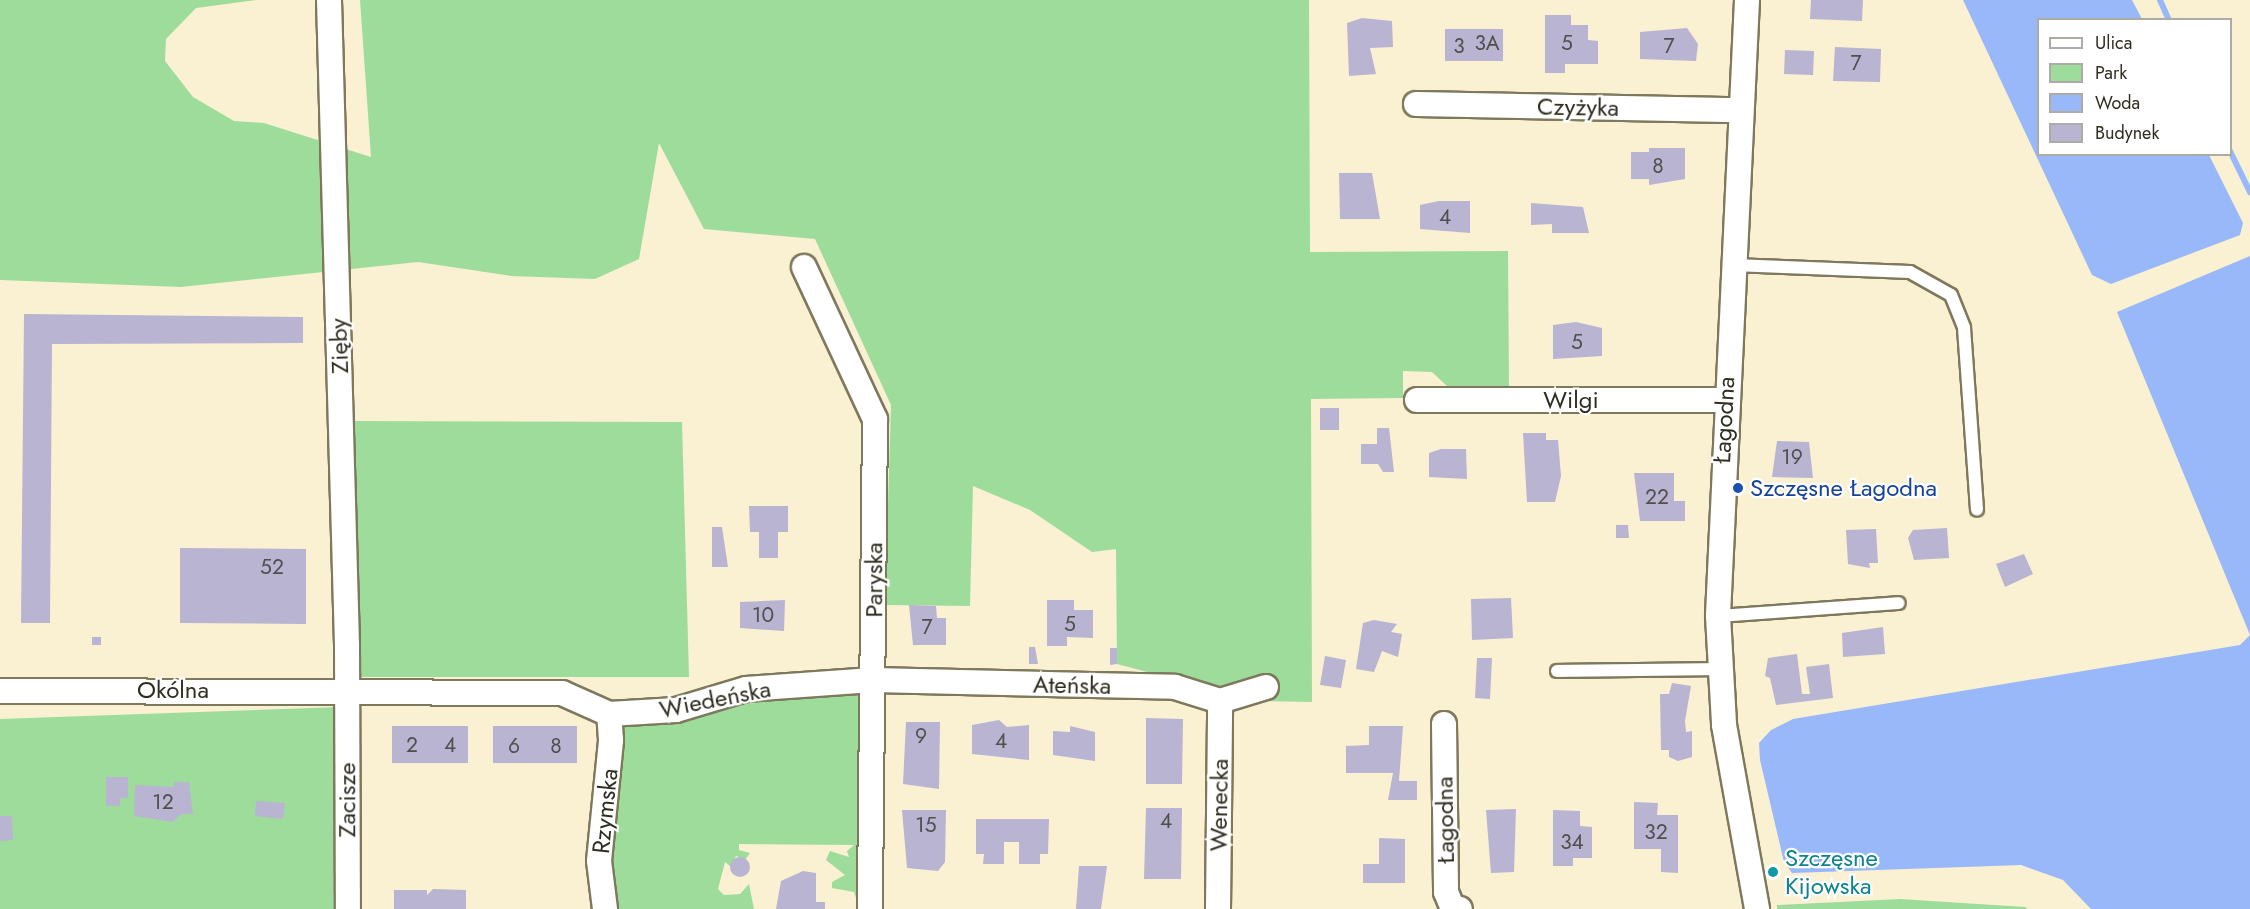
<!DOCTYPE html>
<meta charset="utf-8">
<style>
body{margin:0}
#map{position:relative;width:2250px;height:909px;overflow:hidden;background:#f9f1d2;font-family:Jost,sans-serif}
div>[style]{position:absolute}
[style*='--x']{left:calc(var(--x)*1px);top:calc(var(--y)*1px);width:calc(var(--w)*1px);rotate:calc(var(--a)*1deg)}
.green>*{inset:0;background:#9edc9c}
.water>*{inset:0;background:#99b8f9}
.stream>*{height:6px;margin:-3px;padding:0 3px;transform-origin:3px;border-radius:3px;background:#99b8f9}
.building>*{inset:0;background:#b8b4d1}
.round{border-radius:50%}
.roads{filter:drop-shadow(2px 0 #7e785c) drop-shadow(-2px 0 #7e785c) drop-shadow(0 2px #7e785c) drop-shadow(0 -2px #7e785c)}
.service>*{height:12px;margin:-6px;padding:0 6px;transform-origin:6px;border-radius:6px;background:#fff}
.minor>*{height:24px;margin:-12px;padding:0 12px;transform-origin:12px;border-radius:12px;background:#fff}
.dots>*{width:16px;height:16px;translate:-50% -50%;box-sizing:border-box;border:3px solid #fff;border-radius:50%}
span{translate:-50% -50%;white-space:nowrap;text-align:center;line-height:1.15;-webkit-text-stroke:4.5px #fff;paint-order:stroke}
.number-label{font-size:21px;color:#514e4c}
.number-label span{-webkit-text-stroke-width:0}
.street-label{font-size:24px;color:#2f2c20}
.transit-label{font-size:24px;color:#164399}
.left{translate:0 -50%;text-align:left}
.culture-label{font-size:24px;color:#0d838f}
.legend{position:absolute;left:2037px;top:18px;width:195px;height:138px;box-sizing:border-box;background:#fff;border:2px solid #acaba6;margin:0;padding:8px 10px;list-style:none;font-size:18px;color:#2f2c20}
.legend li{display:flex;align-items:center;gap:12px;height:30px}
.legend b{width:30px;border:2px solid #acaba6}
</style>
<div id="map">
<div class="green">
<i style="clip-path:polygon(0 0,256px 0,196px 8px,166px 39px,165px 61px,193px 97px,234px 121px,264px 123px,371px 157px,360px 0,1309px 0,1310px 252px,1508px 251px,1509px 386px,1447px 386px,1432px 372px,1403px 371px,1403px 398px,1311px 399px,1312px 702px,1256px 701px,1117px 664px,1116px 549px,1092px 552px,1030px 510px,973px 486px,970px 606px,885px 605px,891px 405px,815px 239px,704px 229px,659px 143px,639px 259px,595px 279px,511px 276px,418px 262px,181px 287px,0 280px)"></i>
<i style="clip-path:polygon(346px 421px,682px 422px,689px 677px,351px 677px)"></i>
<i style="clip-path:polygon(858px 691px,864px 707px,857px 901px,854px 892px,832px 888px,832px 882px,845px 875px,826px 860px,830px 851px,849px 857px,847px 851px,854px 845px,739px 844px,739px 850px,750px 853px,745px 860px,736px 856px,731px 867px,725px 862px,718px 889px,724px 895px,740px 894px,749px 884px,754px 909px,611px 909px,606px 881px,619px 724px,722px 699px)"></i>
<i style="clip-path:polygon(339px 707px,342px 909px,0 909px,0 719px)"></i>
<i style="clip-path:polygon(1900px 899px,2025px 907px,2028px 909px,1777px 909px,1777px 905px)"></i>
</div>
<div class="water">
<i style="clip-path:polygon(1963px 0,2132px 0,2142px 19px,2038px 20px,2038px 154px,2209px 155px,2243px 223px,2240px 235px,2111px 284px,2092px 275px)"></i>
<i style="clip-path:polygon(2250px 256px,2250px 909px,2091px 909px,2063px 880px,2021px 865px,1792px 873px,1784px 862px,1760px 760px,1759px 743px,1771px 730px,1793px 719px,2240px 645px,2250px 635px,2117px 312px)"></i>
</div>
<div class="stream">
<i style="--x:2160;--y:0;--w:22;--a:66"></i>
<i style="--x:2230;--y:151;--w:46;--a:64"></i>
</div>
<div class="building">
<i style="clip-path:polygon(1863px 0,1862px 21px,1810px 19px,1811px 0)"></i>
<i style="clip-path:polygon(1545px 15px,1571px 15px,1571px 25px,1588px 25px,1588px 40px,1598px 41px,1598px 64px,1565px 64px,1565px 73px,1545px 73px)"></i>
<i style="clip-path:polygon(1362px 18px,1392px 21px,1393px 47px,1370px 48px,1376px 74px,1349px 76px,1347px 23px)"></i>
<i style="clip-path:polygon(1687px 28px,1698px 44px,1696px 61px,1640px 59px,1640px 32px)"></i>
<i style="clip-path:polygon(1445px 29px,1503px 29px,1503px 61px,1445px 61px)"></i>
<i style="clip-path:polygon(1835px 47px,1881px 49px,1880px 82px,1833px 81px)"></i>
<i style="clip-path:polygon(1785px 50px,1814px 51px,1813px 75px,1784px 74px)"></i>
<i style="clip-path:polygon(1649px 148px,1685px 148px,1685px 179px,1649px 185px,1649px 179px,1631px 179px,1631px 152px,1649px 152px)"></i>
<i style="clip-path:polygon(1339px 173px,1372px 173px,1380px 219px,1340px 219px)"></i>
<i style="clip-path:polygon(1439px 201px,1470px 201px,1470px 233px,1420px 229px,1420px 205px)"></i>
<i style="clip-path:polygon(1531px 203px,1583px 207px,1589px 233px,1552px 233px,1552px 224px,1531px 225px)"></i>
<i style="clip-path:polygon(24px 314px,303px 317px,303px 343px,52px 344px,50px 623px,21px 623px)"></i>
<i style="clip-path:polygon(1576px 322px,1602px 328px,1602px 356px,1553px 359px,1553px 325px)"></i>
<i style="clip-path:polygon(1320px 408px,1339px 408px,1339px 430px,1320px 430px)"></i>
<i style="clip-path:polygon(1377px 428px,1389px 428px,1394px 472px,1383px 472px,1378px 464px,1361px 464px,1361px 444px,1377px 444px)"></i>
<i style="clip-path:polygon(1523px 433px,1546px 433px,1546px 440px,1558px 440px,1561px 476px,1555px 502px,1527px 502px)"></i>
<i style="clip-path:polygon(1777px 441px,1809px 442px,1813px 478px,1772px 477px)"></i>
<i style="clip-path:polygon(1441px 449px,1466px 449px,1467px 479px,1429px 477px,1429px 453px)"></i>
<i style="clip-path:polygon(1634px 473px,1674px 473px,1674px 501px,1685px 501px,1685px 521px,1640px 521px)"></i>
<i style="clip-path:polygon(749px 506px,788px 506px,788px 532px,778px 532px,778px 558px,759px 558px,759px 532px,750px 532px)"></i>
<i style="clip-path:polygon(1616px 525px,1628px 525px,1629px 538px,1616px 538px)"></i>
<i style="clip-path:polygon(712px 527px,722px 527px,728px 567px,712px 567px)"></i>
<i style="clip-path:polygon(1947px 528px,1949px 558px,1914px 560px,1908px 538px,1913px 530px)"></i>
<i style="clip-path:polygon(1876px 529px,1878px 563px,1869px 563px,1870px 568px,1848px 564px,1846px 530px)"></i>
<i style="clip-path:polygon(180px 548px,306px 549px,306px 624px,180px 623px)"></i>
<i style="clip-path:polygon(2024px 554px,2033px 574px,2005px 587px,1996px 564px)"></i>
<i style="clip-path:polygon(1511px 598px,1513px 638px,1472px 640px,1471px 599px)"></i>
<i style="clip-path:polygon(785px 600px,784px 631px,740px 628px,740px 602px)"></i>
<i style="clip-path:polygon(1047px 600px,1074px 600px,1074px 610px,1093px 610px,1093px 638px,1067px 637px,1067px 646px,1047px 646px)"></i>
<i style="clip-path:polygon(909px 605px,936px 606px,937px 618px,946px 618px,946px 645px,913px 645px)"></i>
<i style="clip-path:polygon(1374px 620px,1397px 624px,1391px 632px,1402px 634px,1398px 657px,1382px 651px,1374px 672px,1356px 669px,1363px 623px)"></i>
<i style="clip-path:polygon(1883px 627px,1885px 654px,1843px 657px,1842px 633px)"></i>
<i style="clip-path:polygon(92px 637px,101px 637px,101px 645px,92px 645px)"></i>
<i style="clip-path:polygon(1029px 647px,1035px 647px,1038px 664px,1029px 664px)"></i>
<i style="clip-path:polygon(1110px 648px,1117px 648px,1117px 664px,1110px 665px)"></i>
<i style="clip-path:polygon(1797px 654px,1802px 694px,1810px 694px,1806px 667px,1829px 664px,1833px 698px,1776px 705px,1770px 678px,1765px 676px,1768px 658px)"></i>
<i style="clip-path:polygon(1325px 656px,1346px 660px,1341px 688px,1320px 685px)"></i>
<i style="clip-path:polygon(1477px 658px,1492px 658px,1490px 699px,1475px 698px)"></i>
<i style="clip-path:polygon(1672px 683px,1691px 686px,1685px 721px,1686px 732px,1692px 731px,1692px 757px,1678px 761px,1669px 757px,1669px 750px,1661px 750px,1660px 694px,1669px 694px)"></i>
<i style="clip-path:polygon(1146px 718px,1183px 719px,1182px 784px,1146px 784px)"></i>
<i style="clip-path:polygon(999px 720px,1007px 727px,1029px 725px,1029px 760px,972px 754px,972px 725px)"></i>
<i style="clip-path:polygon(906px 722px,940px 722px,939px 789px,903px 784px)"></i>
<i style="clip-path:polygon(392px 726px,468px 726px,468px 763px,392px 763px)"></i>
<i style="clip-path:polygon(493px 726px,577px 726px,577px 763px,493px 763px)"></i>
<i style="clip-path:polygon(1070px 726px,1095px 732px,1095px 761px,1053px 755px,1053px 731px,1070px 732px)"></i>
<i style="clip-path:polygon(1369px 726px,1403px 726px,1399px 781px,1417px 781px,1417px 800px,1388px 800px,1393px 773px,1346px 773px,1346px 746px,1369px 745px)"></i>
<i style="clip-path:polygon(106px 777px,128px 777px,128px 798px,120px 798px,120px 806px,106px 806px)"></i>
<i style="clip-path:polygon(174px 782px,189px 782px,193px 814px,181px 814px,173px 822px,134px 816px,135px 785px,174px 787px)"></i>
<i style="clip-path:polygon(256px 801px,285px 803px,283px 819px,255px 816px)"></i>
<i style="clip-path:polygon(1634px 802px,1658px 803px,1657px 815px,1678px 815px,1678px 873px,1661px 872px,1661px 849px,1634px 849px)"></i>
<i style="clip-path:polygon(1146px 808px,1182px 808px,1181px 879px,1144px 879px)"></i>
<i style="clip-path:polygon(1516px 809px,1514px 872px,1491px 873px,1486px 810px)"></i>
<i style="clip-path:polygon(902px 810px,946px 810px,945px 862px,938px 871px,907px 868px)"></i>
<i style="clip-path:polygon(1553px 810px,1580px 811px,1580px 826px,1592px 827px,1592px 858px,1573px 858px,1573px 866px,1553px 866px)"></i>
<i style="clip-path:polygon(0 816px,12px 816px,13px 840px,0 841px)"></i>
<i style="clip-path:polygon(976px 819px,1049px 819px,1048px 854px,1040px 854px,1040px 864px,1019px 864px,1019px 842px,1004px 842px,1004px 864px,983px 864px,984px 854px,976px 854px)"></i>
<i style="clip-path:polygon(1379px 838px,1405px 839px,1405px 883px,1363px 883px,1363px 864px,1379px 864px)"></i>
<i class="round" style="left:730px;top:857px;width:20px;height:20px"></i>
<i style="clip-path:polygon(1079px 866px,1107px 866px,1101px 909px,1076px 909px)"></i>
<i style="clip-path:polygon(1776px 866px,1778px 875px,1769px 876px,1768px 867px)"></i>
<i style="clip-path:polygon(803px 871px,816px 873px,816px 902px,825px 902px,825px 909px,776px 909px,781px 881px)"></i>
<i style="clip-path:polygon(433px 889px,466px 890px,466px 909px,394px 909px,394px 890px,427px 890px,427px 895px)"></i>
</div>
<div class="roads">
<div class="service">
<i style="--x:1733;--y:265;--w:177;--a:2.3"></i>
<i style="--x:1910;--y:272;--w:47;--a:29.3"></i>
<i style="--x:1951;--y:295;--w:35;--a:68"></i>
<i style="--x:1964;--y:328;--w:182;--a:85.9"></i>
<i style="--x:1718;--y:616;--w:181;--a:-4.1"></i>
<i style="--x:1557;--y:671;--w:161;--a:-0.7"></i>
</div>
<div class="minor">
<i style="--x:329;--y:0;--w:645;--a:88.4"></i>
<i style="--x:347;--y:645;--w:264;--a:89.8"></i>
<i style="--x:1747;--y:0;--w:617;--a:92.7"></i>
<i style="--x:1718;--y:616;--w:109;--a:86.8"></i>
<i style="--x:1724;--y:725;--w:187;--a:79.8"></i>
<i style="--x:1416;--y:104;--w:324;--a:1.1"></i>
<i style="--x:804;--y:267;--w:168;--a:65"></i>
<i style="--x:875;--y:419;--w:490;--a:90.6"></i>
<i style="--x:1417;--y:400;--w:308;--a:0"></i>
<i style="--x:0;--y:691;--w:562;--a:0.2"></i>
<i style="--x:562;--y:693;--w:51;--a:24.1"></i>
<i style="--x:609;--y:714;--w:67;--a:-3.4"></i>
<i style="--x:676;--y:710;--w:73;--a:-16.7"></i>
<i style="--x:746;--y:689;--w:127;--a:-4.1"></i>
<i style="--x:873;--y:680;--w:302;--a:1.3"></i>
<i style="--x:1175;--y:687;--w:47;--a:17.3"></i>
<i style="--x:1220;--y:701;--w:48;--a:-16.9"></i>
<i style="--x:1444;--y:724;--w:168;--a:89.3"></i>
<i style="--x:1446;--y:892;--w:16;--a:68"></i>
<i style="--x:1452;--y:907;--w:8;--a:14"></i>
<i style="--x:605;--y:909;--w:48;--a:-97.1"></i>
<i style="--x:599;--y:861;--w:122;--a:-84.3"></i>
<i style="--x:611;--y:740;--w:26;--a:-94"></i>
<i style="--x:1218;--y:909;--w:208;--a:-89.4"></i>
</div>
</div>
<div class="dots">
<i style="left:1738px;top:488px;background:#1a4fb4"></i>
<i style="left:1773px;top:872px;background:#0f9aa8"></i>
</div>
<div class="number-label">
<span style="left:1487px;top:43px">3A</span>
<span style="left:1567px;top:43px">5</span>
<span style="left:1459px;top:46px">3</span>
<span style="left:1669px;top:46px">7</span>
<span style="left:1856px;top:63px">7</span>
<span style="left:1658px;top:166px">8</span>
<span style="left:1445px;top:217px">4</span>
<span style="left:1577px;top:342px">5</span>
<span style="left:1792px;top:457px">19</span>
<span style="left:1657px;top:497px">22</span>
<span style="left:272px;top:567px">52</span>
<span style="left:763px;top:615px">10</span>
<span style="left:1070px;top:624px">5</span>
<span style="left:927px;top:627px">7</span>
<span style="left:921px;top:736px">9</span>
<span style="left:1001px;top:741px">4</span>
<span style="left:412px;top:745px">2</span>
<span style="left:450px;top:745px">4</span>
<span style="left:514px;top:746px">6</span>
<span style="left:556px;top:746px">8</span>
<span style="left:163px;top:802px">12</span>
<span style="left:1166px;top:821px">4</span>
<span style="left:926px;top:825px">15</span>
<span style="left:1656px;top:832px">32</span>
<span style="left:1572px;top:842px">34</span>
</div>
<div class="street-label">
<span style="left:1578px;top:107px;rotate:1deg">Czyżyka</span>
<span style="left:339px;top:346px;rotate:-92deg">Zięby</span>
<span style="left:1571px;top:400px">Wilgi</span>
<span style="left:1724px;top:420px;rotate:-87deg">Łagodna</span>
<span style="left:874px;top:580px;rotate:-90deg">Paryska</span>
<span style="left:1072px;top:685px;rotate:1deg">Ateńska</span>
<span style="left:173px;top:690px">Okólna</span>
<span style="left:715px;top:699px;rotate:-11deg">Wiedeńska</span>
<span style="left:347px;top:800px;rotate:-90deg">Zacisze</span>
<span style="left:1219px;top:805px;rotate:-89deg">Wenecka</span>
<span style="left:605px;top:811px;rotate:-84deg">Rzymska</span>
<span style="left:1445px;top:820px;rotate:-91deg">Łagodna</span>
</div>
<div class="transit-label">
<span class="left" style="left:1750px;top:488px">Szczęsne Łagodna</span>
</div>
<div class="culture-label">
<span class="left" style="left:1785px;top:872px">Szczęsne<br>Kijowska</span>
</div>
<ul class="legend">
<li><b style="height:8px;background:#fff"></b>Ulica</li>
<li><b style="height:16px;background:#9edc9c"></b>Park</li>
<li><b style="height:16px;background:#99b8f9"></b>Woda</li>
<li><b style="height:16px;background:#b8b4d1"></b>Budynek</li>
</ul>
</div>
